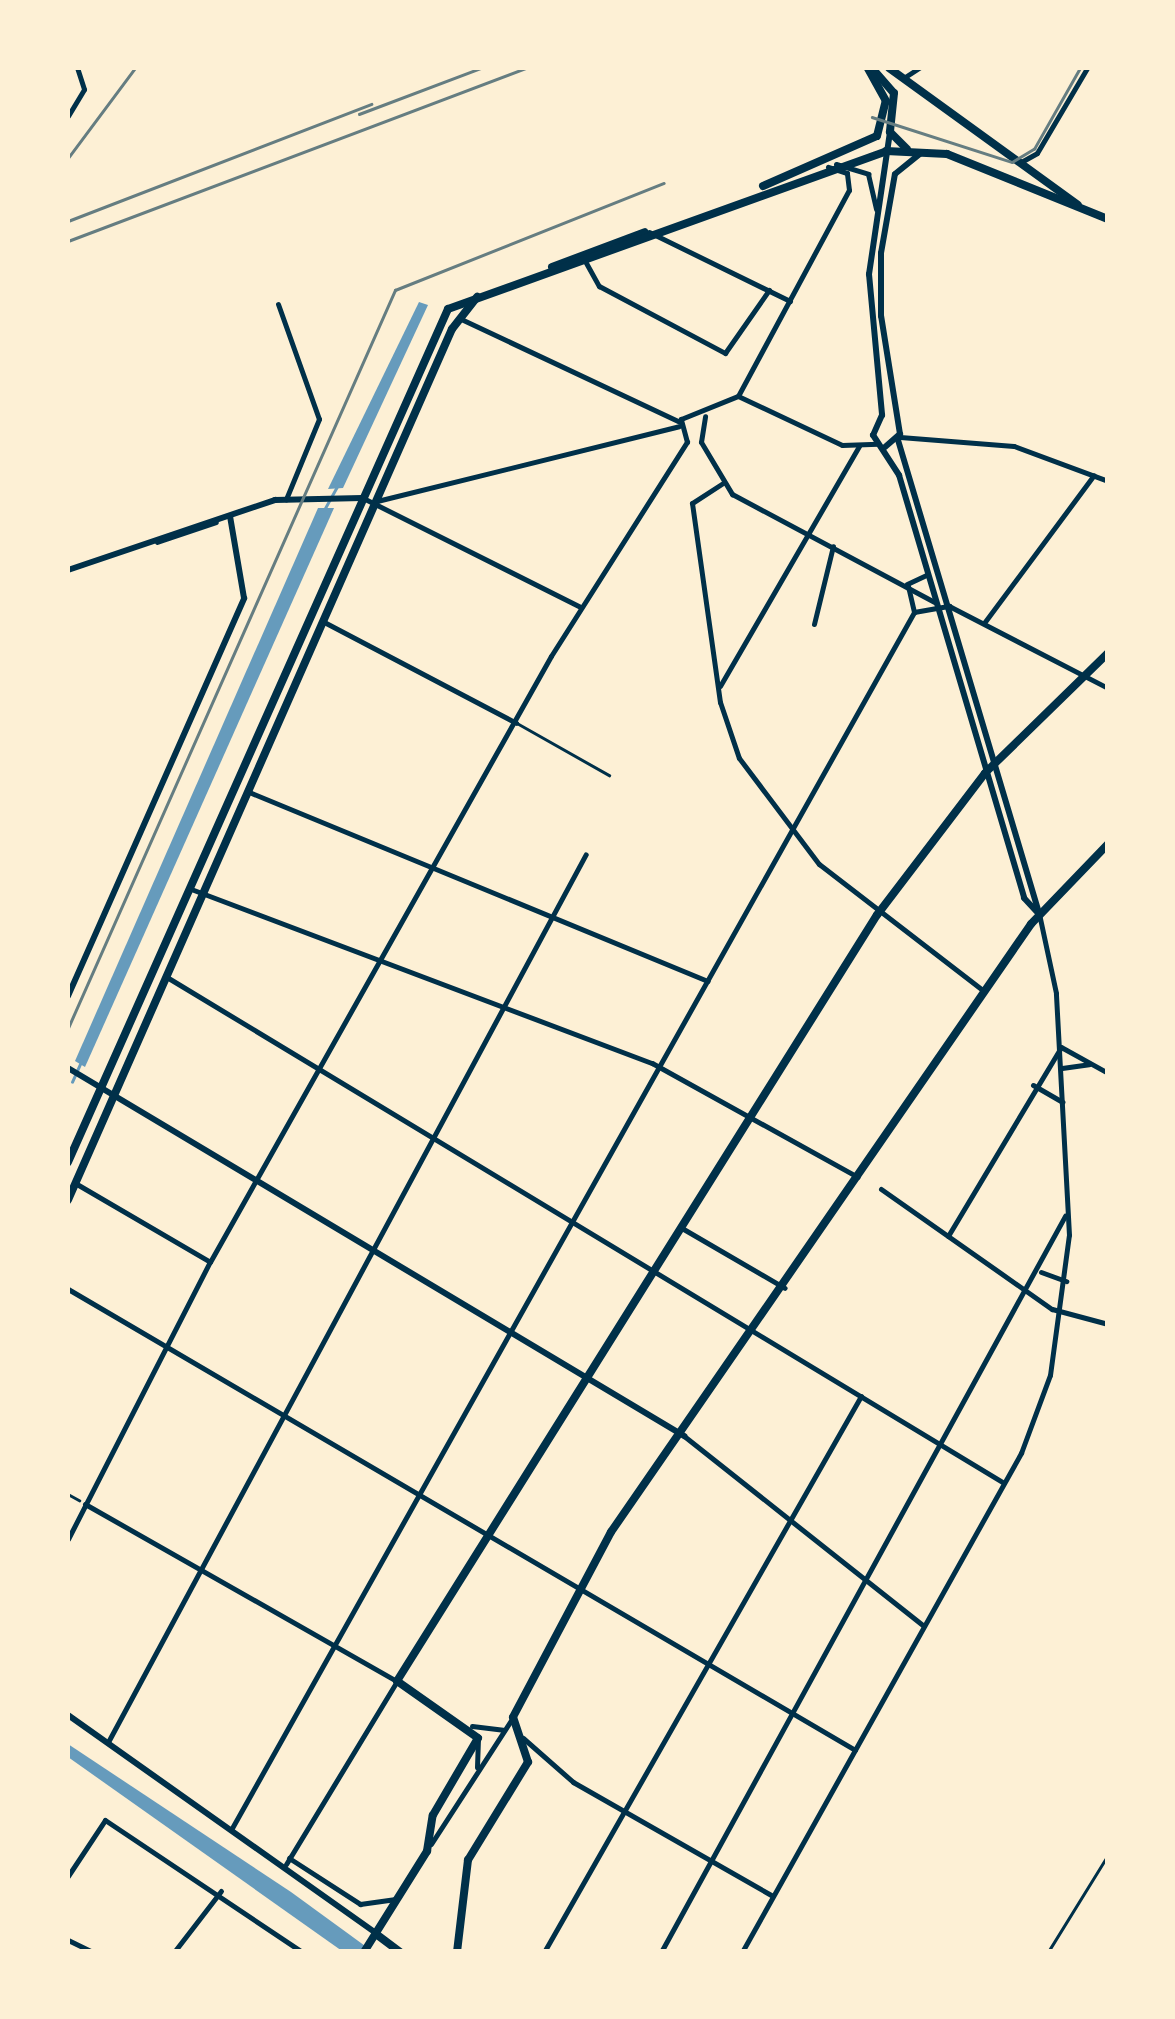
<!DOCTYPE html>
<style>
body{margin:0}
#map{position:relative;width:1175px;height:2019px;overflow:hidden;background:#fdf0d5;font-family:"Asap Condensed",sans-serif}
div>[style]{position:absolute}
[style*='--x']{left:calc(var(--x)*1px);top:calc(var(--y)*1px);width:calc(var(--w)*1px);rotate:calc(var(--a)*1deg)}
.water>*{inset:0;background:#669bbc}
.stream>*{height:2.5px;margin:-1.25px;padding:0 1.25px;transform-origin:1.25px;border-radius:1.25px;background:#669bbc}
.service>*{height:2.5px;margin:-1.25px;padding:0 1.25px;transform-origin:1.25px;border-radius:1.25px;background:#003049}
.minor>*{height:5px;margin:-2.5px;padding:0 2.5px;transform-origin:2.5px;border-radius:2.5px;background:#003049}
.tertiary>*{height:6px;margin:-3px;padding:0 3px;transform-origin:3px;border-radius:3px;background:#003049}
.secondary>*{height:6px;margin:-3px;padding:0 3px;transform-origin:3px;border-radius:3px;background:#003049}
.primary>*{height:8px;margin:-4px;padding:0 4px;transform-origin:4px;border-radius:4px;background:#003049}
.tram>*{height:2.5px;margin:-1.25px;padding:0 1.25px;transform-origin:1.25px;border-radius:1.25px;background:#657d81}
.rail>*{height:2.5px;margin:-1.25px;padding:0 1.25px;transform-origin:1.25px;border-radius:1.25px;background:#657d81}
span{translate:-50% -50%;white-space:nowrap;text-align:center;line-height:1.15;-webkit-text-stroke:10px #fdf0d5;paint-order:stroke}
.frame{position:absolute;inset:0;border:70px solid #fdf0d5;pointer-events:none}
</style>
<div id="map">
<div class="water">
<i style="clip-path:polygon(419px 302px,428px 305px,343px 488px,328px 489px)"></i>
<i style="clip-path:polygon(318px 508px,334px 508px,85px 1067px,75px 1061px)"></i>
<i style="clip-path:polygon(68px 1744px,291px 1892px,372px 1951px,342px 1951px,68px 1757px)"></i>
</div>
<div class="stream">
<i style="--x:324;--y:510;--w:26;--a:-61"></i>
<i style="--x:72;--y:1082;--w:22;--a:-66"></i>
</div>
<div class="service">
<i style="--x:517;--y:723;--w:106;--a:29.5"></i>
<i style="--x:68;--y:1494;--w:13;--a:29"></i>
<i style="--x:1048;--y:1952;--w:114;--a:-58.3"></i>
</div>
<div class="minor">
<i style="--x:905;--y:77;--w:17;--a:-33"></i>
<i style="--x:68;--y:116;--w:31;--a:-59"></i>
<i style="--x:84;--y:89;--w:22;--a:-108"></i>
<i style="--x:1021;--y:162;--w:18;--a:-29"></i>
<i style="--x:1037;--y:153;--w:99;--a:-59.5"></i>
<i style="--x:836;--y:164;--w:34;--a:17"></i>
<i style="--x:868;--y:174;--w:36;--a:77"></i>
<i style="--x:649;--y:232;--w:157;--a:26.1"></i>
<i style="--x:585;--y:261;--w:29;--a:61"></i>
<i style="--x:599;--y:286;--w:143;--a:28"></i>
<i style="--x:725;--y:353;--w:77;--a:-55.1"></i>
<i style="--x:278;--y:304;--w:122;--a:70.4"></i>
<i style="--x:319;--y:419;--w:87;--a:112.4"></i>
<i style="--x:461;--y:319;--w:242;--a:25.2"></i>
<i style="--x:738;--y:396;--w:115;--a:25.2"></i>
<i style="--x:842;--y:445;--w:36;--a:-2"></i>
<i style="--x:900;--y:437;--w:114;--a:4.5"></i>
<i style="--x:1014;--y:446;--w:100;--a:20.4"></i>
<i style="--x:687;--y:442;--w:24;--a:-105"></i>
<i style="--x:681;--y:419;--w:61;--a:-22"></i>
<i style="--x:738;--y:396;--w:234;--a:-61.7"></i>
<i style="--x:849;--y:190;--w:17;--a:-97"></i>
<i style="--x:847;--y:173;--w:20;--a:-162"></i>
<i style="--x:701;--y:442;--w:61;--a:59.2"></i>
<i style="--x:732;--y:494;--w:231;--a:28.1"></i>
<i style="--x:701;--y:442;--w:26;--a:-81"></i>
<i style="--x:723;--y:483;--w:37;--a:147"></i>
<i style="--x:692;--y:503;--w:201;--a:82"></i>
<i style="--x:720;--y:702;--w:59;--a:71.3"></i>
<i style="--x:739;--y:758;--w:133;--a:53"></i>
<i style="--x:819;--y:864;--w:208;--a:37.6"></i>
<i style="--x:365;--y:499;--w:241;--a:26.6"></i>
<i style="--x:377;--y:501;--w:311;--a:-13.9"></i>
<i style="--x:157;--y:542;--w:62;--a:-18.7"></i>
<i style="--x:907;--y:584;--w:23;--a:-25"></i>
<i style="--x:908;--y:586;--w:27;--a:77"></i>
<i style="--x:324;--y:622;--w:217;--a:27.7"></i>
<i style="--x:984;--y:623;--w:184;--a:-53.4"></i>
<i style="--x:814;--y:624;--w:80;--a:-76.3"></i>
<i style="--x:720;--y:686;--w:277;--a:-59.9"></i>
<i style="--x:249;--y:792;--w:496;--a:22.4"></i>
<i style="--x:191;--y:889;--w:493;--a:20.7"></i>
<i style="--x:652;--y:1063;--w:235;--a:29"></i>
<i style="--x:165;--y:976;--w:980;--a:31.14"></i>
<i style="--x:1061;--y:1047;--w:54;--a:29"></i>
<i style="--x:1062;--y:1068;--w:27;--a:-8"></i>
<i style="--x:1033;--y:1085;--w:34;--a:30"></i>
<i style="--x:75;--y:1183;--w:156;--a:30.3"></i>
<i style="--x:881;--y:1189;--w:209;--a:35.1"></i>
<i style="--x:1052;--y:1309;--w:58;--a:15"></i>
<i style="--x:680;--y:1227;--w:121;--a:30.2"></i>
<i style="--x:948;--y:1236;--w:220;--a:-59.1"></i>
<i style="--x:1041;--y:1272;--w:27;--a:20"></i>
<i style="--x:68;--y:1289;--w:912;--a:30.36"></i>
<i style="--x:684;--y:1436;--w:306;--a:38.4"></i>
<i style="--x:85;--y:1504;--w:359;--a:29.6"></i>
<i style="--x:397;--y:1681;--w:214;--a:121.2"></i>
<i style="--x:68;--y:1539;--w:311;--a:-62.9"></i>
<i style="--x:210;--y:1262;--w:695;--a:-60.63"></i>
<i style="--x:551;--y:656;--w:254;--a:-57.6"></i>
<i style="--x:472;--y:1726;--w:31;--a:7"></i>
<i style="--x:523;--y:1738;--w:67;--a:41.3"></i>
<i style="--x:573;--y:1782;--w:230;--a:29.7"></i>
<i style="--x:108;--y:1742;--w:1008;--a:-61.71"></i>
<i style="--x:477;--y:1767;--w:28;--a:-88"></i>
<i style="--x:232;--y:1828;--w:1394;--a:-60.71"></i>
<i style="--x:914;--y:612;--w:36;--a:-10"></i>
<i style="--x:949;--y:606;--w:179;--a:27.3"></i>
<i style="--x:431;--y:1844;--w:149;--a:-57.1"></i>
<i style="--x:289;--y:1858;--w:85;--a:32.9"></i>
<i style="--x:360;--y:1904;--w:36;--a:-8"></i>
<i style="--x:68;--y:1876;--w:67;--a:-56.5"></i>
<i style="--x:105;--y:1820;--w:237;--a:33.8"></i>
<i style="--x:68;--y:1940;--w:28;--a:26"></i>
<i style="--x:174;--y:1952;--w:77;--a:-52.4"></i>
<i style="--x:544;--y:1952;--w:640;--a:-60.31"></i>
<i style="--x:661;--y:1952;--w:840;--a:-61.24"></i>
<i style="--x:742;--y:1952;--w:572;--a:-60.79"></i>
<i style="--x:1021;--y:1453;--w:83;--a:-69.6"></i>
<i style="--x:1050;--y:1375;--w:141;--a:-82.3"></i>
<i style="--x:1069;--y:1235;--w:242;--a:-93.1"></i>
<i style="--x:1056;--y:993;--w:81;--a:-102.1"></i>
</div>
<div class="tertiary">
<i style="--x:890;--y:132;--w:144;--a:98.4"></i>
<i style="--x:869;--y:274;--w:142;--a:84.7"></i>
<i style="--x:882;--y:415;--w:22;--a:114"></i>
<i style="--x:873;--y:435;--w:48;--a:57"></i>
<i style="--x:899;--y:475;--w:441;--a:73.5"></i>
<i style="--x:1024;--y:898;--w:22;--a:47"></i>
<i style="--x:898;--y:440;--w:495;--a:73.4"></i>
<i style="--x:885;--y:447;--w:20;--a:-41"></i>
<i style="--x:900;--y:434;--w:120;--a:-99.1"></i>
<i style="--x:881;--y:316;--w:63;--a:-90"></i>
<i style="--x:881;--y:253;--w:80;--a:-80"></i>
<i style="--x:895;--y:174;--w:32;--a:-39"></i>
<i style="--x:68;--y:996;--w:435;--a:-66.1"></i>
<i style="--x:244;--y:598;--w:83;--a:-99.7"></i>
<i style="--x:68;--y:1068;--w:718;--a:30.85"></i>
<i style="--x:68;--y:1715;--w:377;--a:35.3"></i>
</div>
<div class="secondary">
<i style="--x:68;--y:570;--w:219;--a:-18.7"></i>
<i style="--x:275;--y:500;--w:87;--a:-1.3"></i>
</div>
<div class="primary">
<i style="--x:872;--y:68;--w:33;--a:49"></i>
<i style="--x:894;--y:93;--w:39;--a:96"></i>
<i style="--x:890;--y:132;--w:24;--a:45"></i>
<i style="--x:889;--y:68;--w:233;--a:35.9"></i>
<i style="--x:763;--y:186;--w:124;--a:-23.7"></i>
<i style="--x:877;--y:136;--w:36;--a:-76"></i>
<i style="--x:886;--y:101;--w:38;--a:-119"></i>
<i style="--x:552;--y:267;--w:99;--a:-20.6"></i>
<i style="--x:68;--y:1162;--w:934;--a:-65.99"></i>
<i style="--x:448;--y:309;--w:466;--a:-19.8"></i>
<i style="--x:886;--y:151;--w:61;--a:2.8"></i>
<i style="--x:947;--y:154;--w:174;--a:22"></i>
<i style="--x:68;--y:1200;--w:952;--a:-66.21"></i>
<i style="--x:452;--y:329;--w:41;--a:-52"></i>
<i style="--x:376;--y:1934;--w:30;--a:37"></i>
<i style="--x:364;--y:1952;--w:119;--a:-58"></i>
<i style="--x:427;--y:1851;--w:36;--a:-81"></i>
<i style="--x:433;--y:1815;--w:89;--a:-59.7"></i>
<i style="--x:478;--y:1738;--w:99;--a:-144.9"></i>
<i style="--x:397;--y:1681;--w:904;--a:-57.93"></i>
<i style="--x:877;--y:915;--w:178;--a:-52.7"></i>
<i style="--x:985;--y:773;--w:172;--a:-44.3"></i>
<i style="--x:457;--y:1952;--w:93;--a:-83.2"></i>
<i style="--x:468;--y:1860;--w:115;--a:-58.5"></i>
<i style="--x:528;--y:1762;--w:47;--a:-108.4"></i>
<i style="--x:513;--y:1717;--w:209;--a:-62.1"></i>
<i style="--x:611;--y:1532;--w:739;--a:-55.36"></i>
<i style="--x:1031;--y:924;--w:111;--a:-46.1"></i>
</div>
<div class="tram">
<i style="--x:872;--y:117;--w:147;--a:17.8"></i>
<i style="--x:1012;--y:162;--w:26;--a:-31"></i>
<i style="--x:1034;--y:149;--w:93;--a:-60.4"></i>
<i style="--x:68;--y:1028;--w:807;--a:-66.1"></i>
<i style="--x:395;--y:290;--w:289;--a:-21.7"></i>
</div>
<div class="rail">
<i style="--x:359;--y:114;--w:130;--a:-20.7"></i>
<i style="--x:68;--y:158;--w:112;--a:-53.3"></i>
<i style="--x:68;--y:221;--w:325;--a:-21.1"></i>
<i style="--x:68;--y:241;--w:490;--a:-20.7"></i>
</div>
<div class="frame"></div>
</div>
